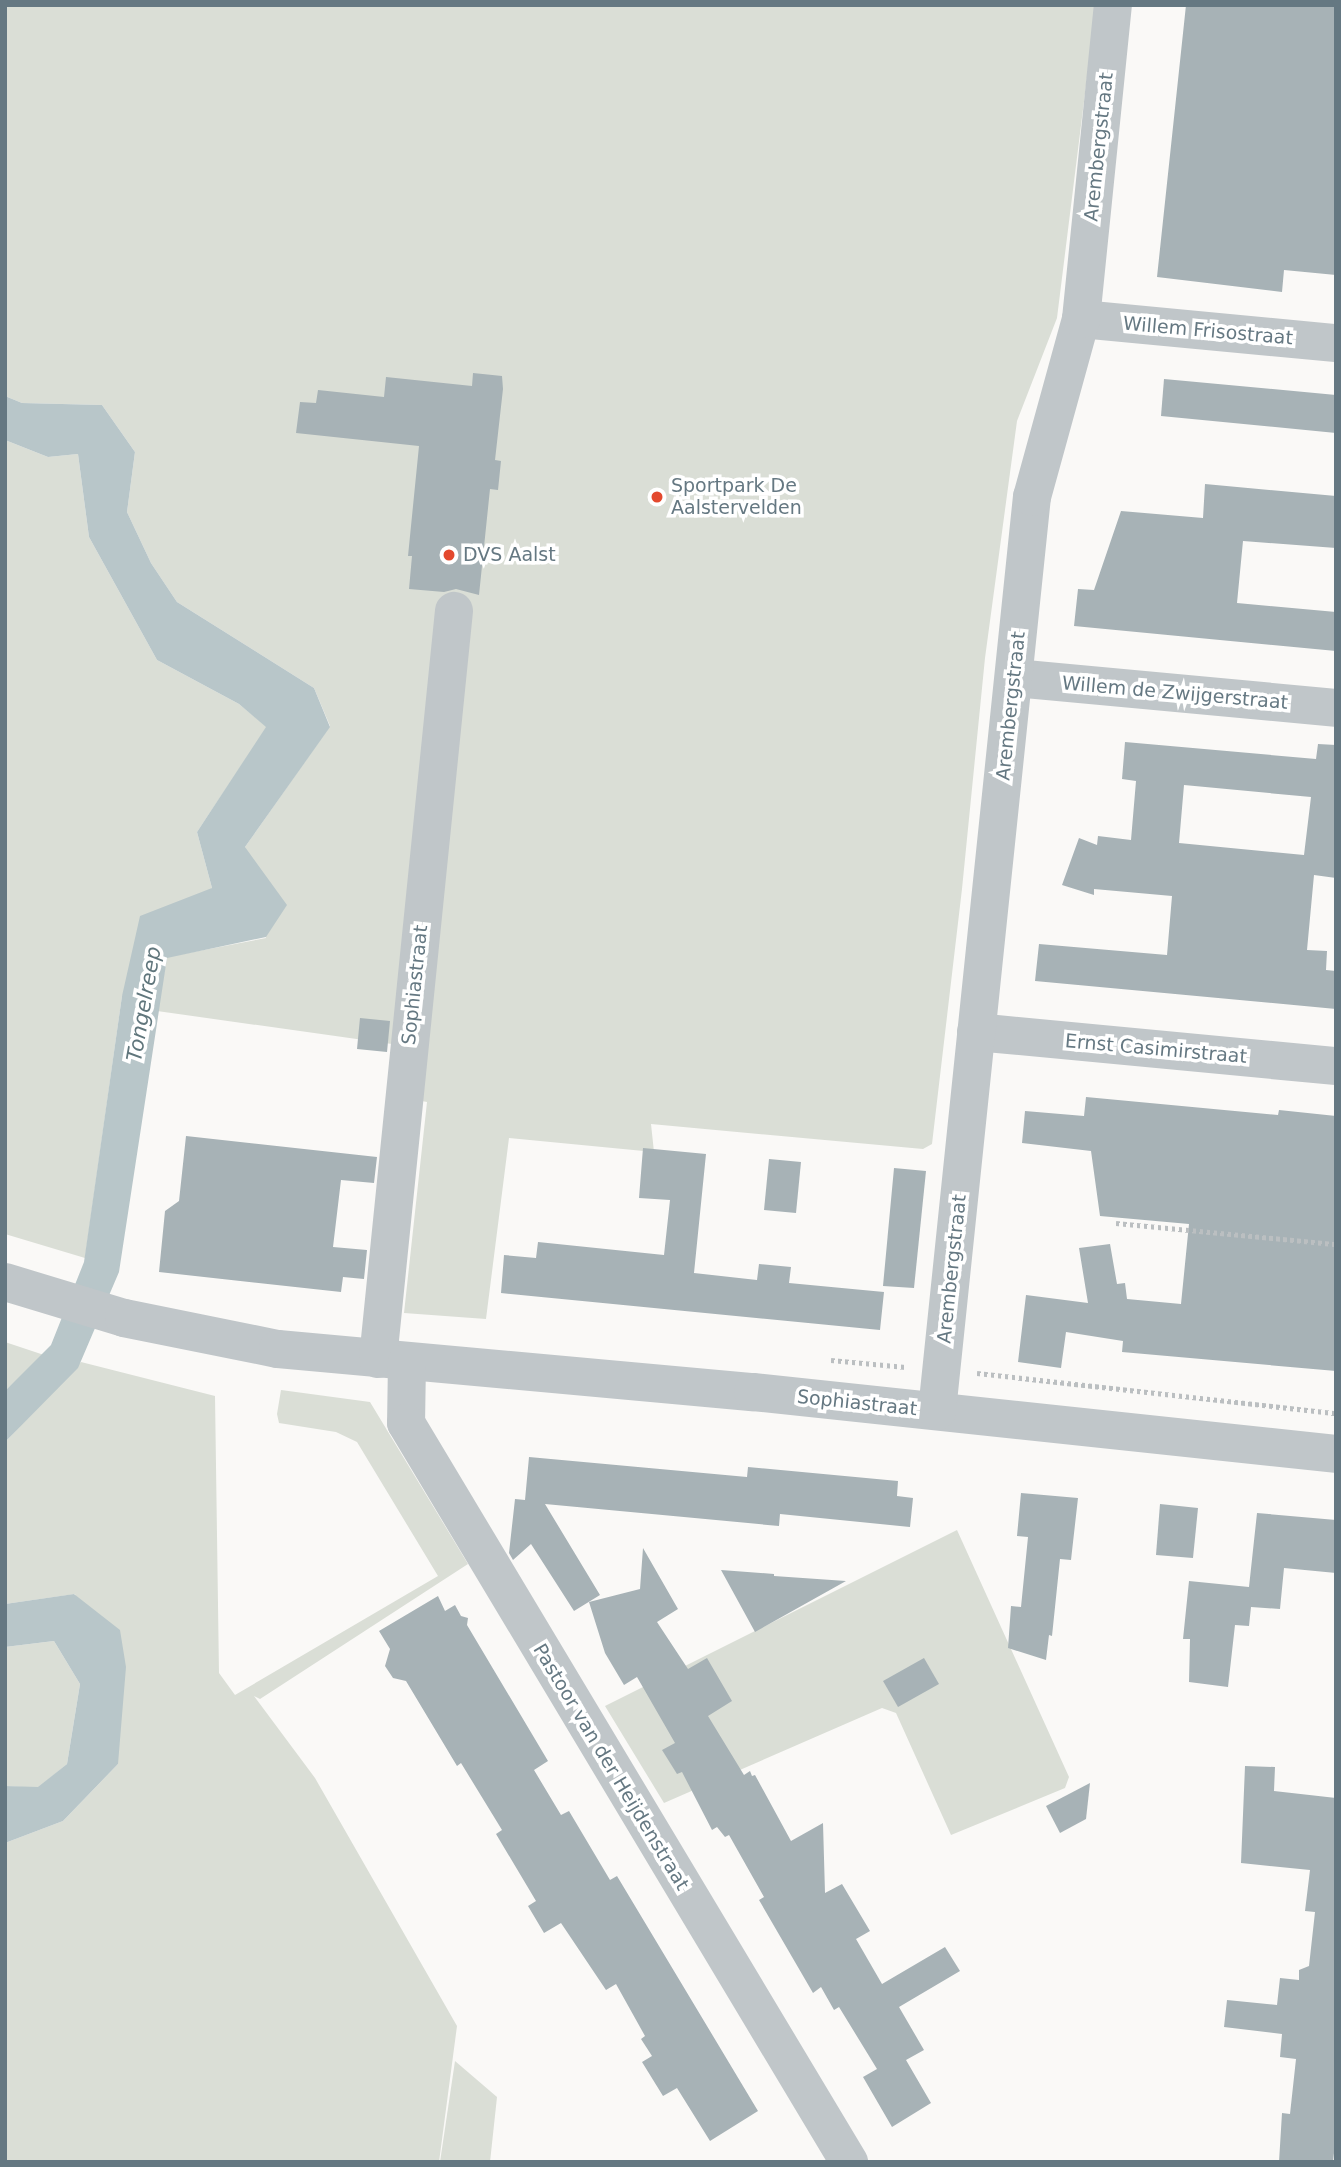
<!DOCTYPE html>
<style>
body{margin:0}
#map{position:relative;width:1341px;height:2167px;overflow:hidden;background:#faf9f7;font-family:"DejaVu Sans",sans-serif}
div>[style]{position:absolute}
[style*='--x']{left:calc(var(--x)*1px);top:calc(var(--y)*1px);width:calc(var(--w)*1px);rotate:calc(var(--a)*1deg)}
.green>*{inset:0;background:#daded6}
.water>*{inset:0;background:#b8c6c9}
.building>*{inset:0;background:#a7b2b6}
.path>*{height:4.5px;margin-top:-2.25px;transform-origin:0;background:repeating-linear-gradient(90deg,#bbbfc1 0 3.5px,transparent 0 7px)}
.minor>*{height:38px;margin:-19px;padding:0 19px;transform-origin:19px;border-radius:19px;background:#c0c6c9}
.dots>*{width:19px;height:19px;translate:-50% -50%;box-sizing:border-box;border:4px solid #fff;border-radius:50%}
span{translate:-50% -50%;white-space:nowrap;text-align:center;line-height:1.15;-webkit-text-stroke:7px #fff;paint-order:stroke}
.street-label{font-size:19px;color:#657882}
.poi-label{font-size:19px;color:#657882}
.left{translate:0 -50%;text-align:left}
.water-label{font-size:21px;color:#60767c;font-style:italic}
.frame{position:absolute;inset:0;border:7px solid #657882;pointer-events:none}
</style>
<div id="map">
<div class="green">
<i style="clip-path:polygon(5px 5px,1096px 5px,1057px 318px,1017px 421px,985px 658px,962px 889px,932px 1144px,923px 1149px,651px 1124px,654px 1152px,509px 1138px,486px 1319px,404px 1313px,427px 1102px,389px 1095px,392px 1044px,157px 1011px,167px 957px,266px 938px,245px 847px,330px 726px,314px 688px,177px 602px,151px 563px,127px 512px,135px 452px,102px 405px,22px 403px,5px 396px)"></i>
<i style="clip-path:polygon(5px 440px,48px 457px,78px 454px,89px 537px,157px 660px,239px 704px,267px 727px,197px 832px,212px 888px,122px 996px,85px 1258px,5px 1234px)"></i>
<i style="clip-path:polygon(5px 1342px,44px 1355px,5px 1391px)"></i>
<i style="clip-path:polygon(81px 1362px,215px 1396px,219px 1673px,235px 1695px,438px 1576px,357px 1442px,336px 1432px,279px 1423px,277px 1414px,281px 1390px,370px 1402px,468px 1564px,260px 1699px,254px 1696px,315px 1778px,457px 2026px,439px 2162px,5px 2162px,5px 1843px,63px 1821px,118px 1764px,75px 1594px,5px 1604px,5px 1442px)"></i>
<i style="clip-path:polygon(957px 1530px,1069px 1777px,1065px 1788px,951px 1835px,896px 1713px,882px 1708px,664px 1803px,605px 1706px)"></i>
<i style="clip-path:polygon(54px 1641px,80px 1684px,67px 1764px,38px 1788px,5px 1786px,5px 1647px)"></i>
<i style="clip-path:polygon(455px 2061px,497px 2097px,490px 2162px,440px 2162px)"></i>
</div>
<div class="water">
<i style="clip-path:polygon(5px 396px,22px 403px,102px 405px,135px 452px,127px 512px,151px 563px,177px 602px,314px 688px,330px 727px,245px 847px,287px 905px,266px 937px,167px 958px,119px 1272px,78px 1368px,5px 1442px,5px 1391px,51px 1345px,84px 1262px,122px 996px,140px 916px,212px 888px,197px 832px,266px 727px,239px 704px,157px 660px,89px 537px,78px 454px,48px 457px,5px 440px)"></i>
<i style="clip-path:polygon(74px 1594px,120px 1630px,126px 1667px,118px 1764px,63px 1821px,5px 1843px,5px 1786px,38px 1787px,67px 1764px,80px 1684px,54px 1641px,5px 1647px,5px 1604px)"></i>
</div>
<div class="building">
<i style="clip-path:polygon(1186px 5px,1336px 5px,1336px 275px,1284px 270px,1282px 292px,1157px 277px)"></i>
<i style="clip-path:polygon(473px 373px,502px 376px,503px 389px,495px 460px,501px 461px,498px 490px,490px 489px,479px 595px,456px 589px,444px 592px,409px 589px,412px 556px,408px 556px,419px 446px,296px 433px,300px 402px,316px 403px,318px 390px,384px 397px,386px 377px,472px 386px)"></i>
<i style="clip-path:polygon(1164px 379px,1336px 395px,1336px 433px,1161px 416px)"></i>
<i style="clip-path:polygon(1205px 484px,1336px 496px,1336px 548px,1243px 541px,1237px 603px,1336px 612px,1336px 651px,1074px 626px,1078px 589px,1094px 590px,1121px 511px,1203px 518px)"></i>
<i style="clip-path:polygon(evenodd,1125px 742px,1316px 759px,1318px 744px,1336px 745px,1336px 878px,1314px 875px,1307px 950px,1327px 951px,1326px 970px,1336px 971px,1336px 1009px,1035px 981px,1039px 944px,1167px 955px,1172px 896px,1094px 889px,1094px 895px,1062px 885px,1079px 838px,1097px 845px,1098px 836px,1131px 840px,1136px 781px,1122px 779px,1125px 742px,1184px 785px,1311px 797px,1304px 855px,1179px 843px,1184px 785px)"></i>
<i style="clip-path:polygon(360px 1018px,390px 1021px,387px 1052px,357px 1049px)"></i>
<i style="clip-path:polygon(1086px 1097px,1278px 1115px,1279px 1110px,1336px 1116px,1336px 1371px,1122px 1352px,1123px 1341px,1066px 1332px,1061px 1368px,1018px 1362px,1026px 1295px,1088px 1303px,1079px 1248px,1110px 1244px,1117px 1284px,1125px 1283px,1127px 1299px,1181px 1304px,1189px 1224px,1100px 1216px,1091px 1151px,1022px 1143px,1025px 1111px,1084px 1116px)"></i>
<i style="clip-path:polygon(186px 1136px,377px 1157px,374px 1183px,341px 1180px,333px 1247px,367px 1250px,364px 1279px,343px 1277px,341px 1292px,159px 1272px,165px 1211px,179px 1201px)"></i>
<i style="clip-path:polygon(643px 1148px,706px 1154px,694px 1273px,757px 1280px,759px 1264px,791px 1267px,789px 1283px,884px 1292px,880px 1330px,501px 1293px,504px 1255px,536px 1258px,538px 1242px,664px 1255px,670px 1200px,639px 1198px)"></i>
<i style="clip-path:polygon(769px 1159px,801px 1162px,796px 1213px,764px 1210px)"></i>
<i style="clip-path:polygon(894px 1168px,926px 1171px,914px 1288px,883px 1286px)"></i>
<i style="clip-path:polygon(529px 1457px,747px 1477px,748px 1467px,898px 1481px,897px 1496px,913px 1498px,910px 1527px,780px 1514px,779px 1526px,545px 1504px,600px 1595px,574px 1611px,531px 1544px,513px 1560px,509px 1553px,515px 1499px,525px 1500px)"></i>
<i style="clip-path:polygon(1021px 1493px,1078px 1498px,1071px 1560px,1060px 1559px,1052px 1636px,1049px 1635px,1046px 1660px,1008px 1648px,1011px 1606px,1021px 1607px,1028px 1537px,1017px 1536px)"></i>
<i style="clip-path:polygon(1160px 1504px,1198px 1508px,1193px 1558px,1156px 1555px)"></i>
<i style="clip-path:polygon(1257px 1513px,1336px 1520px,1336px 1573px,1284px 1568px,1280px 1609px,1251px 1607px,1249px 1626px,1235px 1625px,1228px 1687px,1189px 1682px,1190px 1639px,1183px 1639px,1189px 1581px,1249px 1587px)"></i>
<i style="clip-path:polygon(643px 1548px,678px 1609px,657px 1622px,688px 1669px,707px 1658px,732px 1701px,708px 1716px,744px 1775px,750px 1771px,752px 1776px,755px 1775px,791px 1841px,823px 1823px,825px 1893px,842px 1884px,870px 1931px,856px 1939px,882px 1984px,945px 1947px,960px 1971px,899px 2007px,924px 2050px,906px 2060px,931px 2103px,892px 2127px,863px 2077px,877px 2069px,839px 2007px,834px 2010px,821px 1987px,813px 1993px,759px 1900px,764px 1897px,729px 1835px,725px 1837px,717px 1827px,712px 1830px,682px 1772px,677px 1774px,662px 1750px,675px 1743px,637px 1677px,624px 1685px,605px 1653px,589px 1602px,640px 1589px)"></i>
<i style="clip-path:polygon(721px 1570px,774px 1574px,774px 1576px,846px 1581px,755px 1632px)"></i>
<i style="clip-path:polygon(438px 1596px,445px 1611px,455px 1605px,461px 1616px,468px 1618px,467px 1625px,548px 1761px,534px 1770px,561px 1815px,569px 1811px,610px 1880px,617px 1876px,758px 2111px,710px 2141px,677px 2088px,663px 2096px,642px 2062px,652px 2056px,641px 2039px,645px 2036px,616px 1984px,606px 1990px,561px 1923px,544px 1933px,528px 1906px,536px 1901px,496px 1834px,502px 1830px,461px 1763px,457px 1766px,406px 1681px,393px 1678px,385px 1666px,390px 1649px,379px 1631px)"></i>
<i style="clip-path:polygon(924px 1658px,939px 1684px,898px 1707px,883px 1681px)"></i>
<i style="clip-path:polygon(1245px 1766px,1275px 1767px,1274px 1791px,1336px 1798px,1336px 2135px,1333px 2162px,1279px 2162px,1282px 2113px,1290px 2114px,1296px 2059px,1280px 2057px,1282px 2034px,1224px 2027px,1227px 2000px,1277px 2005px,1280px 1978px,1299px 1980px,1299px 1970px,1309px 1966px,1315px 1912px,1305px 1911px,1310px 1870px,1241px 1863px)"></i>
<i style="clip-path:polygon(1090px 1783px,1086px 1819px,1060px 1833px,1046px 1806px)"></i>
</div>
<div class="path">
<i style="--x:1116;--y:1223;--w:221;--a:5.5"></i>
<i style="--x:831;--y:1360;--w:75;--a:5.3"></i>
<i style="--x:977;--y:1373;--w:361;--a:6.4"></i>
</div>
<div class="minor">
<i style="--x:1081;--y:319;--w:256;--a:5.4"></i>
<i style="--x:1014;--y:678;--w:323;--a:5.3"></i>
<i style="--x:976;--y:1032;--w:362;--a:5.4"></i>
<i style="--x:5;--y:1282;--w:124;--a:16.8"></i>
<i style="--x:124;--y:1318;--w:157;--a:11.4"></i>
<i style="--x:278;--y:1349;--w:477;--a:5.2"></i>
<i style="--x:753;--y:1392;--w:586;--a:6.07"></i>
<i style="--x:378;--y:1359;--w:752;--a:-84.2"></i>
<i style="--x:407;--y:1362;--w:61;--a:90.9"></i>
<i style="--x:406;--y:1423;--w:862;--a:59.06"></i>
<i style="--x:937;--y:1411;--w:919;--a:-84.07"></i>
<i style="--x:1032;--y:497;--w:185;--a:-74.6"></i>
<i style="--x:1081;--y:319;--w:316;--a:-84.2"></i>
</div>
<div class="dots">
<i style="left:657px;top:497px;background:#e3492e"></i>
<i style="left:449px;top:555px;background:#e3492e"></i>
</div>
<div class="street-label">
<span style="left:1099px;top:147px;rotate:-84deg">Arembergstraat</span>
<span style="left:1208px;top:331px;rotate:5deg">Willem Frisostraat</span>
<span style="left:1175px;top:693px;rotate:5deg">Willem de Zwijgerstraat</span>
<span style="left:1011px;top:706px;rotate:-84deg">Arembergstraat</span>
<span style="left:415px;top:985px;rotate:-84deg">Sophiastraat</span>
<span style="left:1156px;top:1049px;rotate:5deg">Ernst Casimirstraat</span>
<span style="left:952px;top:1269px;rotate:-84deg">Arembergstraat</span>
<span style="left:857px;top:1403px;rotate:6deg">Sophiastraat</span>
<span style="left:611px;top:1767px;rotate:59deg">Pastoor van der Heijdenstraat</span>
</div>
<div class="poi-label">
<span class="left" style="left:671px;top:497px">Sportpark De<br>Aalstervelden</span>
<span class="left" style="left:463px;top:555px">DVS Aalst</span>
</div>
<div class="water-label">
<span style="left:144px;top:1004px;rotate:-80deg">Tongelreep</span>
</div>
<div class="frame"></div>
</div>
